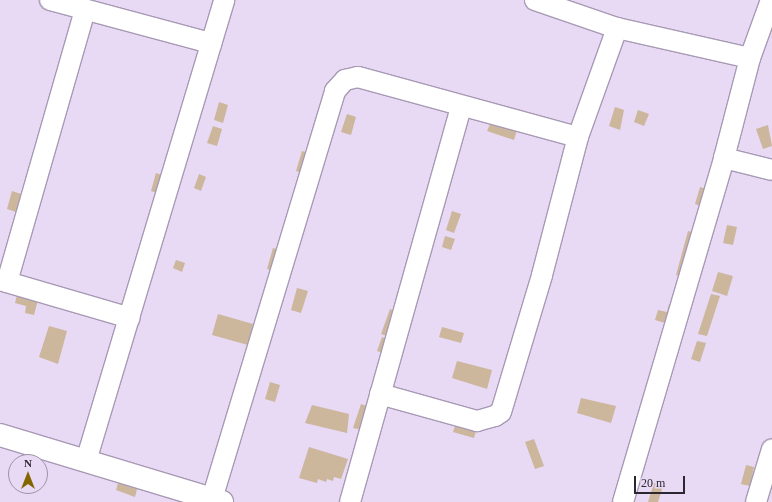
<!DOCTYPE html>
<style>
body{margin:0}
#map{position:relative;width:772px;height:502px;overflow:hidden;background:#e8d9f5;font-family:"Times New Roman",serif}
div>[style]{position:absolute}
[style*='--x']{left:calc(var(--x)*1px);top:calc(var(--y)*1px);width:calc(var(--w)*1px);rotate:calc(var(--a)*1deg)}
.building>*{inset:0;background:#ccb69c}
.roads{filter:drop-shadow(1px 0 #a89ab4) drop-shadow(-1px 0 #a89ab4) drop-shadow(0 1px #a89ab4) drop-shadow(0 -1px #a89ab4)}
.minor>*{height:20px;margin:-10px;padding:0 10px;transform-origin:10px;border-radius:10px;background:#fff}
.tertiary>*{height:22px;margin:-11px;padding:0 11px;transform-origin:11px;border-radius:11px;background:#fff}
span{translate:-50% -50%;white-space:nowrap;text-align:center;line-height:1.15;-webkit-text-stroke:3px #e8d9f5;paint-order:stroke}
.north{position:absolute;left:8px;top:454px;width:40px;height:40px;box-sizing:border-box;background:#e8d9f5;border:1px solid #9d92a7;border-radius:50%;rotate:0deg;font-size:11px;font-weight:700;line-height:16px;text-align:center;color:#2c2731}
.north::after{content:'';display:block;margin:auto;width:14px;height:18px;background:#836600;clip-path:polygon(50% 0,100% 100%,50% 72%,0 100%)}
.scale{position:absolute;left:634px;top:476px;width:51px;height:18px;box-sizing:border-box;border:2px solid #2c2731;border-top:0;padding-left:5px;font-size:12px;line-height:14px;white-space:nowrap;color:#2c2731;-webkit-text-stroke:3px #e8d9f5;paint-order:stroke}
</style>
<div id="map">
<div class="building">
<i style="clip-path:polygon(219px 102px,228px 105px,223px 123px,214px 120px)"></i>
<i style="clip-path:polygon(615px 107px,624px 110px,620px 130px,609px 126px)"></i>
<i style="clip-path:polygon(638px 110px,649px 114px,644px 126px,634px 122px)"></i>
<i style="clip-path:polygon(347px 114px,356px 117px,351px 135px,341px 132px)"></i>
<i style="clip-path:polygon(491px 122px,517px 130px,514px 140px,487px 131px)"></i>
<i style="clip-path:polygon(768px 125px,772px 146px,763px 149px,756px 129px)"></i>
<i style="clip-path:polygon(213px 126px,222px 129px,217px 146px,207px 143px)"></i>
<i style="clip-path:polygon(302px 151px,312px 154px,306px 174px,296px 171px)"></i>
<i style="clip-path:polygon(156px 173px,165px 176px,160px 194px,151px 191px)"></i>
<i style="clip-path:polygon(199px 174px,206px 177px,201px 191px,194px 188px)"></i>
<i style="clip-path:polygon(700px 187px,710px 190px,704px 207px,695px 204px)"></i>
<i style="clip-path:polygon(12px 191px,21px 194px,16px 212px,7px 209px)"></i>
<i style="clip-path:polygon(452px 211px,461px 214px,454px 233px,446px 230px)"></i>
<i style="clip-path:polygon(727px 225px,737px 227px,733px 245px,723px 243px)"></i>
<i style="clip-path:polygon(688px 231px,696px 233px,684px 277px,676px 275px)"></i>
<i style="clip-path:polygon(445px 236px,455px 239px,451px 250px,442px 247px)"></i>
<i style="clip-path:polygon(273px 248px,284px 251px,278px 272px,267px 269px)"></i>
<i style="clip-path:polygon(176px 260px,185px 263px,182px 272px,173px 268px)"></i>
<i style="clip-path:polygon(718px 272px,733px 276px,727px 296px,712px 291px)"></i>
<i style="clip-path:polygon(297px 288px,308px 291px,301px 313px,291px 310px)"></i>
<i style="clip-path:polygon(711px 294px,720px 296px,707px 336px,698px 334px)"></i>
<i style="clip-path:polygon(17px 295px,38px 300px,34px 315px,25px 313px,26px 306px,15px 303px)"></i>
<i style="clip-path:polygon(669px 304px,677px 307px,672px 325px,655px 320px,658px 310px,667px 312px)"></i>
<i style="clip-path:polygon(390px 309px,398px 312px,390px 337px,381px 334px)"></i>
<i style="clip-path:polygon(218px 314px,253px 324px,248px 345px,212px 335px)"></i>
<i style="clip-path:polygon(49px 326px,67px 331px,58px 364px,39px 357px)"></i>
<i style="clip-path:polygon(442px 327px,464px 333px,461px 343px,439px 337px)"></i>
<i style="clip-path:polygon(382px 337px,390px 340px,386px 354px,377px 351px)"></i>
<i style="clip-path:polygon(697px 341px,706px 343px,700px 362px,691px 359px)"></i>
<i style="clip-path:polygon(457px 361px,492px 370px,487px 389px,452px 378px)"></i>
<i style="clip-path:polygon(270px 382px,280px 385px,275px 402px,265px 399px)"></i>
<i style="clip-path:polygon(581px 398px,616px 406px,611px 423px,577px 413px)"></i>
<i style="clip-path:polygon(361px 404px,369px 407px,362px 430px,353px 428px)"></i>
<i style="clip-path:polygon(312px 405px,349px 414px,347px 433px,305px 423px)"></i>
<i style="clip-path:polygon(456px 423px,477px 428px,474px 438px,453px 432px)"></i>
<i style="clip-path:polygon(534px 439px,544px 466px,535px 469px,525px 442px)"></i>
<i style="clip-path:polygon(309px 447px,348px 459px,341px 479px,334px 477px,333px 481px,327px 479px,326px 482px,318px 479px,317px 483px,299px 478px)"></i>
<i style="clip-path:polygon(23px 453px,41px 460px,41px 462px,19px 462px)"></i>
<i style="clip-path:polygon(746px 465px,754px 467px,750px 486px,741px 484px)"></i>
<i style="clip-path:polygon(118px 483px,137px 489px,135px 497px,116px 490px)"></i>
<i style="clip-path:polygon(654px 483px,663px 486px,658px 502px,648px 502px)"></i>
</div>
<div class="roads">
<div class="minor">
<i style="--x:50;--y:0;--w:167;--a:15"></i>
<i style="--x:535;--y:0;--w:87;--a:18.9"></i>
<i style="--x:617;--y:28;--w:136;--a:12.7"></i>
<i style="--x:724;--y:158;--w:49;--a:14"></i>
<i style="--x:0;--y:280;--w:135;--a:16.3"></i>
<i style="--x:7;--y:282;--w:283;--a:-74"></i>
<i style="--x:380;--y:394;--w:101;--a:15.6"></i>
<i style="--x:477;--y:421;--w:19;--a:-16"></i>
<i style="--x:495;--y:416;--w:7;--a:-34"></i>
<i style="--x:501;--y:412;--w:143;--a:-73.3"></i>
<i style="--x:542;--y:275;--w:143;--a:-75.4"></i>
<i style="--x:578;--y:137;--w:116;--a:-70.3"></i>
<i style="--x:86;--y:461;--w:481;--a:-73.3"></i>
<i style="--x:212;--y:499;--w:426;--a:-73.2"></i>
<i style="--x:335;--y:91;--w:15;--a:-48"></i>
<i style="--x:345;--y:80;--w:13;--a:-13"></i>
<i style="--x:358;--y:77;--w:228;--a:15.3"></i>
<i style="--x:350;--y:502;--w:410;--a:-74.3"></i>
<i style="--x:623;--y:502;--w:359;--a:-73.6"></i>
<i style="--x:724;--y:158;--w:103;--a:-75.4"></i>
<i style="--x:750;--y:58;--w:62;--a:-70.1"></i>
<i style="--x:756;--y:502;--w:55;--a:-73.2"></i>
</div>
<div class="tertiary">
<i style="--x:0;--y:435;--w:232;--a:16.8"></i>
</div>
</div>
<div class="north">N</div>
<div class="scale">20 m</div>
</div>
